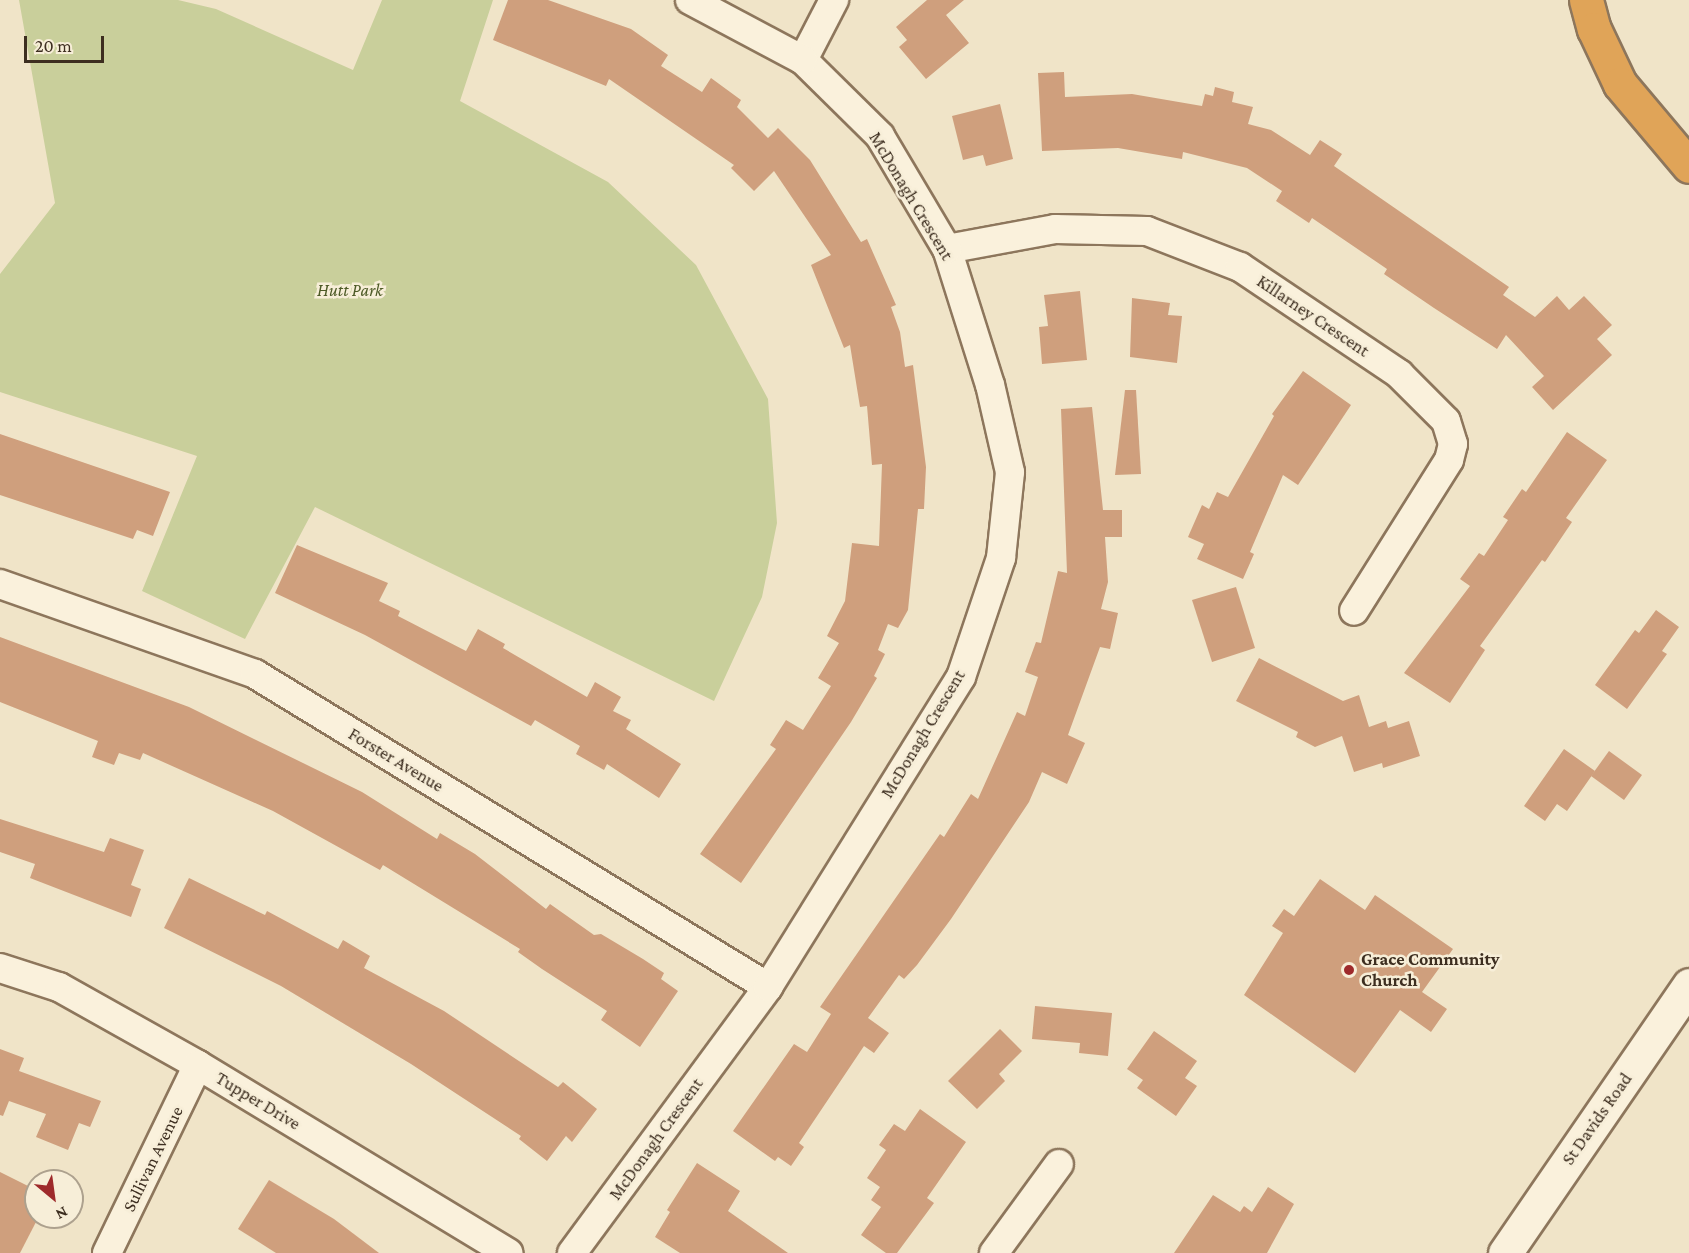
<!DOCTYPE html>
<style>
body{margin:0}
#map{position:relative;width:1689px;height:1253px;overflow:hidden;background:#f0e4c8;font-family:"Crimson Pro",serif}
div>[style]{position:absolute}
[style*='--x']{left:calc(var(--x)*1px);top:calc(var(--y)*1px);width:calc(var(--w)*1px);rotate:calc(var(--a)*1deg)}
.green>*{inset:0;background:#c9cf9b}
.building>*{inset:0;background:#cf9f7d}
.roads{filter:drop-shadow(2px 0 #8d765c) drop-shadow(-2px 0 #8d765c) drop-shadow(0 2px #8d765c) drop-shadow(0 -2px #8d765c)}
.minor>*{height:28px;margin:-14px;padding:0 14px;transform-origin:14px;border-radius:14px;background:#faf1dc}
.secondary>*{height:33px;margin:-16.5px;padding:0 16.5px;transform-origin:16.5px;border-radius:16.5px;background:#faf1dc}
.motorway>*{height:33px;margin:-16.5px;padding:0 16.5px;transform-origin:16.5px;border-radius:16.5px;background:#e0a458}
.dots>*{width:16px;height:16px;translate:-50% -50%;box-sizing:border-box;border:3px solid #f7eed8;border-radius:50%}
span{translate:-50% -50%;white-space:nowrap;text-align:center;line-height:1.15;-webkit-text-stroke:5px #f7eed8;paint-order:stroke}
.street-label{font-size:18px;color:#3d2e20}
.park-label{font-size:18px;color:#4d5a26;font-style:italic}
.poi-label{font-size:18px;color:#3d2e20;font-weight:700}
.left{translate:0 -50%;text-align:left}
.north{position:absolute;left:24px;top:1169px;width:60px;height:60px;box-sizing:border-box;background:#f7eed8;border:2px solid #ada18e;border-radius:50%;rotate:151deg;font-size:16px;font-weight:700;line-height:24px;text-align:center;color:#3d2e20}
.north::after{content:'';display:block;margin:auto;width:21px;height:27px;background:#9e2a2b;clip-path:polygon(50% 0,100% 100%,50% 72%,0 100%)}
.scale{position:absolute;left:24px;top:36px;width:80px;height:27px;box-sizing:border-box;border:3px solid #3d2e20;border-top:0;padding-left:8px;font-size:18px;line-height:21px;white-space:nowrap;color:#3d2e20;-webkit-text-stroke:4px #f7eed8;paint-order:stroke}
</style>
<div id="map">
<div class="green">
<i style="clip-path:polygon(19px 0,178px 0,216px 9px,353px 70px,382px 0,493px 0,460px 101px,608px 182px,696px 265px,768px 399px,777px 523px,762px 597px,714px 701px,315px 507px,245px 639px,142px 591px,197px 456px,0 392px,0 274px,55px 203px)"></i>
</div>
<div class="building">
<i style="clip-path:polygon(508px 0,548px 0,631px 29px,668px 55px,661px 66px,702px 92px,711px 78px,741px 100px,737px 107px,768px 138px,778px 128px,810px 160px,861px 242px,867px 239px,896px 305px,891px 307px,900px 332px,905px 367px,913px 365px,926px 467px,924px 509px,918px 509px,908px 610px,898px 628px,888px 624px,878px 650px,885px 654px,874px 676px,877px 678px,851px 722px,741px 883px,700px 854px,776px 749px,770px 745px,786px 720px,803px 730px,831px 686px,818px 678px,839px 643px,827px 636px,845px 601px,852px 543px,879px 546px,882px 464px,872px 465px,867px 406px,860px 407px,850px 345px,844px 348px,811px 265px,831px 255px,774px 171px,754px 191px,731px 168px,734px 165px,609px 79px,606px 86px,493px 40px)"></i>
<i style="clip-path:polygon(927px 0,964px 0,946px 15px,969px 43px,926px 79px,899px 47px,907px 40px,896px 27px)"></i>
<i style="clip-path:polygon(1064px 72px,1065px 97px,1132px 94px,1202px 106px,1205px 94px,1213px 96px,1215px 87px,1234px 92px,1232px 102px,1253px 107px,1248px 124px,1271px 130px,1310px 155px,1320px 140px,1342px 154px,1334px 166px,1509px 287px,1503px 295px,1535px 317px,1557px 296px,1569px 310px,1584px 296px,1612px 325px,1597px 339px,1612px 355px,1553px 410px,1532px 387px,1544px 376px,1506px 335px,1497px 349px,1434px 308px,1384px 274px,1387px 269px,1312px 218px,1309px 223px,1276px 201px,1282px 191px,1247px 168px,1183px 152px,1182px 159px,1118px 148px,1042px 151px,1038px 73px)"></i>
<i style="clip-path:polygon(1000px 104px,1013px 159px,986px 166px,983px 155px,963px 160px,952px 116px)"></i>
<i style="clip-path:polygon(1080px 291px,1087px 360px,1042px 364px,1039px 327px,1048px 326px,1044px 295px)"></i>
<i style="clip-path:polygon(1132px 298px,1170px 303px,1168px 315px,1182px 316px,1177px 363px,1130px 357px)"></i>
<i style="clip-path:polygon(1303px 371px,1351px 405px,1298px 485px,1283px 475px,1250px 552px,1254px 554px,1243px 579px,1197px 559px,1204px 544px,1188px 537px,1202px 505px,1209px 509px,1217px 492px,1228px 497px,1274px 416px,1272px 414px)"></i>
<i style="clip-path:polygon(1125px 390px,1136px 390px,1141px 474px,1115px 475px)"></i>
<i style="clip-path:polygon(1092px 407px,1103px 510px,1122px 510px,1122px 537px,1105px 537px,1108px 582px,1101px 609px,1118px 613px,1110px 649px,1100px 647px,1068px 735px,1085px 743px,1067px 784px,1042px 772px,1029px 802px,951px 919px,917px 965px,904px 979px,899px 975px,868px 1018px,889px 1033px,874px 1053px,864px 1046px,799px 1143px,804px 1147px,791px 1166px,778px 1157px,775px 1161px,733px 1131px,794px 1044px,807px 1052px,831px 1014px,820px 1007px,940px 834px,944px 837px,971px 794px,978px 799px,1017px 712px,1025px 716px,1038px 677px,1025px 672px,1036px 642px,1041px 643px,1058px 571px,1067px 573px,1061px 409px)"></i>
<i style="clip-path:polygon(1567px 432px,1607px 460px,1566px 518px,1572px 522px,1545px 562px,1542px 560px,1480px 646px,1485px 650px,1450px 703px,1404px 673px,1470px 586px,1460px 579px,1479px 553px,1484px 556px,1508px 520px,1503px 517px,1522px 489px,1526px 492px)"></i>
<i style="clip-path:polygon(0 434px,170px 492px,153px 536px,137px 530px,133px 539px,0 495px)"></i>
<i style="clip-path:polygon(297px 545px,388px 583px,379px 601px,400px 611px,398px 616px,466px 651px,478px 629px,505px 644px,503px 648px,587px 697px,595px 682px,621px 697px,613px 711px,631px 720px,626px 729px,681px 764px,659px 798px,607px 764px,604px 770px,576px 754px,580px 746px,535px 720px,531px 726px,365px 635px,275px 593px)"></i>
<i style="clip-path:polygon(1236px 587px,1255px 648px,1212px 662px,1192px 600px)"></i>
<i style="clip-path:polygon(1656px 610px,1679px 627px,1662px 651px,1667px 654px,1627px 709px,1595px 685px,1635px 630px,1639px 633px)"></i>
<i style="clip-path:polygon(0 637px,189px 707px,362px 792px,437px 839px,440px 833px,475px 854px,546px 909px,550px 904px,594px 935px,601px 934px,643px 959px,664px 973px,661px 979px,678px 991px,640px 1047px,601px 1020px,607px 1011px,542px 969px,518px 952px,520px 949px,383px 865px,380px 870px,273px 811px,143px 753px,140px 760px,119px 753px,114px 765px,92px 757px,98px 741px,0 702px)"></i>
<i style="clip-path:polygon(1259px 658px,1343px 701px,1359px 695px,1369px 727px,1386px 721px,1388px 728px,1409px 721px,1420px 756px,1383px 768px,1382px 763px,1354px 772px,1342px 736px,1315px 747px,1296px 737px,1298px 732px,1236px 701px)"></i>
<i style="clip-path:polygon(1564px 749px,1595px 771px,1567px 811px,1557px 804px,1545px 821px,1524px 806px)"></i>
<i style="clip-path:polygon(1609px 751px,1642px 775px,1624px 800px,1591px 776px)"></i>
<i style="clip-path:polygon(0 819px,104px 852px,110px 838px,144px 850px,131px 885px,141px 889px,131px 917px,30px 878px,35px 864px,0 852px)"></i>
<i style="clip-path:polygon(189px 878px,265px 915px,267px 911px,338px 949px,343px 940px,370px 956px,364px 968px,444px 1011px,558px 1087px,563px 1082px,597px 1109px,572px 1142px,566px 1136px,547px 1161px,519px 1139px,521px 1136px,411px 1064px,281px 986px,164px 928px)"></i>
<i style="clip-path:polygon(1320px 879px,1365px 910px,1375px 895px,1453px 949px,1422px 992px,1447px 1009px,1431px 1032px,1400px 1010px,1355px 1073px,1244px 995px,1283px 933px,1272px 926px,1284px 909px,1294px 916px)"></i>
<i style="clip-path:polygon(1035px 1006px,1112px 1013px,1108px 1056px,1079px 1053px,1080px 1043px,1032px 1039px)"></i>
<i style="clip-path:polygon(1000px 1029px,1022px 1051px,999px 1074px,1005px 1081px,977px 1109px,948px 1081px)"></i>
<i style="clip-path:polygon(1154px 1031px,1197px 1061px,1185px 1078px,1197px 1086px,1176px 1116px,1137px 1088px,1143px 1080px,1127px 1069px)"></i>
<i style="clip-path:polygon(0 1049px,24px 1058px,19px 1071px,101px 1101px,90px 1127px,79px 1123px,68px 1150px,36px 1137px,46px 1114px,9px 1101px,3px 1116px,0 1115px)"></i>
<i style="clip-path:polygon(920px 1109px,966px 1142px,927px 1198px,934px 1203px,897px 1253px,886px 1253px,861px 1235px,881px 1207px,871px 1200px,880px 1187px,867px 1178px,886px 1150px,879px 1145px,894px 1124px,905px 1131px)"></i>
<i style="clip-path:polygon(697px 1163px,740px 1191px,728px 1211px,788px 1253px,680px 1253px,655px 1237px,670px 1212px,667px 1210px)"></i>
<i style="clip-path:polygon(0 1172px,36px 1190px,36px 1222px,20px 1253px,0 1253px)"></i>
<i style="clip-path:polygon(269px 1180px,334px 1219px,379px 1253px,276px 1253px,238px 1229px)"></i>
<i style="clip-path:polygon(1268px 1187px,1294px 1204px,1267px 1253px,1174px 1253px,1213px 1195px,1240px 1212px,1244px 1206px,1252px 1212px)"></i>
</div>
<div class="roads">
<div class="minor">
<i style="--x:803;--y:60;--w:68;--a:-62.7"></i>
<i style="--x:947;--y:249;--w:110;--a:-10.5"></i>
<i style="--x:1055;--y:229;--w:92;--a:1.2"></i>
<i style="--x:1147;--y:231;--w:100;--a:21.2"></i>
<i style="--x:1240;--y:267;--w:192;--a:33.9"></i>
<i style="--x:1399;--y:374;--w:66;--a:45"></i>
<i style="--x:1446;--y:421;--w:24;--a:73"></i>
<i style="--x:1453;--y:444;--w:16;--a:104"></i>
<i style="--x:1449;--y:460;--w:178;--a:122.2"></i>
<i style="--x:0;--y:584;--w:270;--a:19.4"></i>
<i style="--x:255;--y:674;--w:601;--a:31.39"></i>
<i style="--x:0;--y:968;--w:62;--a:17.9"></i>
<i style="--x:59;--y:987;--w:159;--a:29.3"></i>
<i style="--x:198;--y:1065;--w:363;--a:31.2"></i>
<i style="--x:107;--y:1253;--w:209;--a:-64.2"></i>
<i style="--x:572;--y:1253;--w:330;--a:-53.6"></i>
<i style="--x:768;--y:987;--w:365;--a:-58.1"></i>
<i style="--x:961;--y:677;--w:126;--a:-71.4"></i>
<i style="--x:1001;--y:558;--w:86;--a:-84"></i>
<i style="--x:1010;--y:472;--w:89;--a:-102.9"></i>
<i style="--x:990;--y:385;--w:143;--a:-107.5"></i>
<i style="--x:947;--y:249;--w:131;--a:-120.7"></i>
<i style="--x:880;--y:136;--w:108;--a:-135.4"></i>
<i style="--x:803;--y:60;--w:128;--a:-152"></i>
<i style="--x:994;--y:1253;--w:110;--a:-53.9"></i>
</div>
<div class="secondary">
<i style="--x:1505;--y:1253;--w:325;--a:-55.5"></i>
</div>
<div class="motorway">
<i style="--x:1586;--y:0;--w:30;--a:75"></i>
<i style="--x:1594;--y:29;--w:61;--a:64.7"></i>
<i style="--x:1620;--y:84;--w:107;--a:49.9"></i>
</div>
</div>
<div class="dots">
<i style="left:1349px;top:970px;background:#9e2a2b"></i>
</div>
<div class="street-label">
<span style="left:911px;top:196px;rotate:59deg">McDonagh Crescent</span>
<span style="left:1313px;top:316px;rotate:34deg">Killarney Crescent</span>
<span style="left:923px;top:734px;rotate:-59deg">McDonagh Crescent</span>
<span style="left:396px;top:760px;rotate:31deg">Forster Avenue</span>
<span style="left:258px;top:1101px;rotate:31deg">Tupper Drive</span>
<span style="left:1597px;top:1119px;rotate:-55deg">St Davids Road</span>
<span style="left:656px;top:1139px;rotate:-54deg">McDonagh Crescent</span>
<span style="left:153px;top:1159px;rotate:-64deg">Sullivan Avenue</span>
</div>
<div class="park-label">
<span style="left:350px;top:290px">Hutt Park</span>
</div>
<div class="poi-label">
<span class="left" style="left:1361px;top:970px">Grace Community<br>Church</span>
</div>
<div class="north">N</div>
<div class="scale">20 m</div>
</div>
